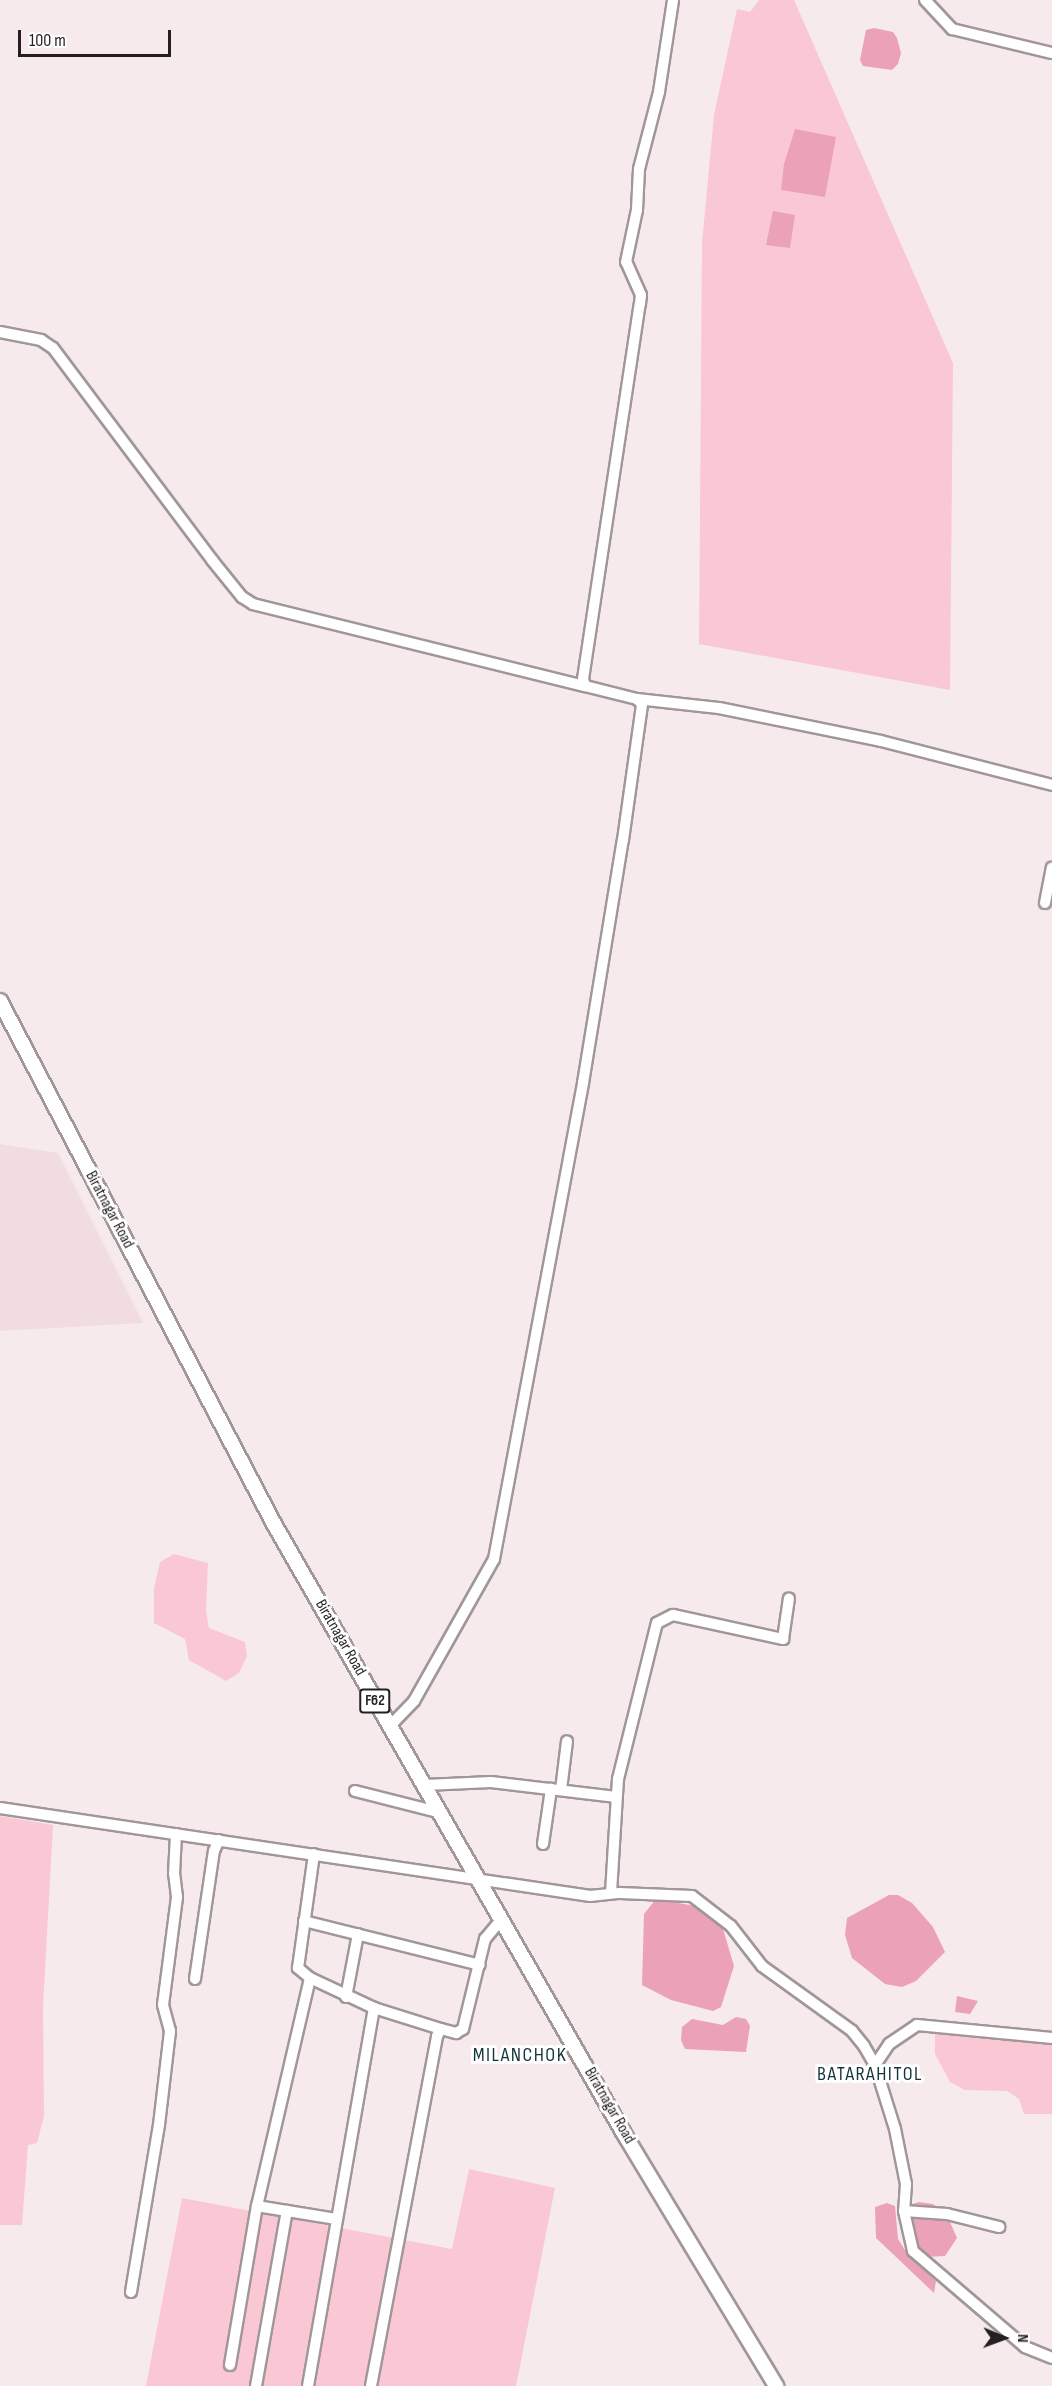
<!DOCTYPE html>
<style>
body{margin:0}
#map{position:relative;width:1052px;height:2386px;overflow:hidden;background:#f7eaed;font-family:"Sofia Sans Condensed",sans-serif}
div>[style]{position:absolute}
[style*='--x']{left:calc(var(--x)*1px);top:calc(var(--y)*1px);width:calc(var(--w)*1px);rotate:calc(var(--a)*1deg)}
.built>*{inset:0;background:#f1dce1}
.green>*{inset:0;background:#fac8d4}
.water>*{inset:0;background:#eba2b6}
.roads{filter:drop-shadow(2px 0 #a19698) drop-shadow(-2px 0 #a19698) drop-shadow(0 2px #a19698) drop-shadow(0 -2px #a19698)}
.minor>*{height:10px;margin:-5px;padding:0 5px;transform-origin:5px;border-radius:5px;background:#fff}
.major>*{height:14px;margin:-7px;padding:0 7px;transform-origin:7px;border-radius:7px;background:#fff}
span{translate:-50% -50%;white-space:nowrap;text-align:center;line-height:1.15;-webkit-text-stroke:6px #fff;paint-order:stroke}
.shield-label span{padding:2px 4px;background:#fff;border:2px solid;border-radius:4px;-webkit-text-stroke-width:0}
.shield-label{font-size:15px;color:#241f20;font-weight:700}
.street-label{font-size:16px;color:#241f20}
.quarter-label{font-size:20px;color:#14353b;letter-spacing:1.5px}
.north{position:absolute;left:974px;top:2308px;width:60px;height:60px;-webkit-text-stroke:4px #fff;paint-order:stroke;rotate:91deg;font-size:16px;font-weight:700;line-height:24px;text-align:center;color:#241f20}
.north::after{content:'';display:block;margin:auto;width:21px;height:27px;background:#241f20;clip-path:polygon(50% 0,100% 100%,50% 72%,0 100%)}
.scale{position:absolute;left:18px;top:30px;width:153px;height:27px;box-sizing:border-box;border:3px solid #241f20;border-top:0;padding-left:8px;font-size:18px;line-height:21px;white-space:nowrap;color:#241f20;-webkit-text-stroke:4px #fff;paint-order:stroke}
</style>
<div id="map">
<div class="built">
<i style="clip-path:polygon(0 1144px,58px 1153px,143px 1323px,0 1331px)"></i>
</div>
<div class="green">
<i style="clip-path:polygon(759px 0,794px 0,953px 363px,950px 690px,699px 644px,702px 243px,714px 115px,737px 9px,750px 12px)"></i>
<i style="clip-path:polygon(174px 1554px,208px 1563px,206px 1611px,209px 1628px,245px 1642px,247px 1656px,239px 1673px,226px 1681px,189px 1660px,185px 1639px,154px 1623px,154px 1588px,160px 1562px)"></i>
<i style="clip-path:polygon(0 1816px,53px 1825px,43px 2007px,44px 2116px,37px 2143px,28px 2145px,22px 2225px,0 2225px)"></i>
<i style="clip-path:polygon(935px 2032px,1052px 2044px,1052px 2114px,1024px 2114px,1019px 2099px,1007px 2091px,965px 2090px,950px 2082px,935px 2054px)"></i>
<i style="clip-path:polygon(469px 2169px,555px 2188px,516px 2386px,146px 2386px,182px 2198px,452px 2249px)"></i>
</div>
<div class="water">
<i style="clip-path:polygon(874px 28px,893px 32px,897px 38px,901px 53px,898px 64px,892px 70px,863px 66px,860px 60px,866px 30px)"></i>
<i style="clip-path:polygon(795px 129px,836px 137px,825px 197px,781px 190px,784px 164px)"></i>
<i style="clip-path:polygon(773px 211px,795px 215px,790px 248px,766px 245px)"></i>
<i style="clip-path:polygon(889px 1895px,898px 1895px,912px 1903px,933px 1927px,945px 1952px,916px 1981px,902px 1987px,885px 1984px,852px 1958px,845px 1935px,847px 1918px)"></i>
<i style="clip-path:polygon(656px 1899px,695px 1906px,710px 1914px,723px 1929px,734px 1966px,721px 2007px,713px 2011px,671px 2000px,642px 1985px,644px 1914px)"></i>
<i style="clip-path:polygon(957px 1996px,978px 2001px,970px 2014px,955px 2012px)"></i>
<i style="clip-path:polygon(736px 2017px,746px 2019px,750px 2026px,746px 2052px,685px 2049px,681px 2040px,682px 2027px,692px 2019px,723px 2025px)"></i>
<i style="clip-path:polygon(919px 2202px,933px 2204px,946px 2213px,957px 2238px,945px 2256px,925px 2257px,917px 2248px,907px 2215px,910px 2205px)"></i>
<i style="clip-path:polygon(887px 2203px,895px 2206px,898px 2239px,905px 2250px,936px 2281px,934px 2293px,876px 2238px,875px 2207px)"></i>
</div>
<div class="roads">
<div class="minor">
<i style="--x:925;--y:0;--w:40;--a:47"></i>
<i style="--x:952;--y:29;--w:103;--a:13.5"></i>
<i style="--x:0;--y:332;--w:42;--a:11"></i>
<i style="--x:41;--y:340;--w:14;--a:34"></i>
<i style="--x:53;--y:348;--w:265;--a:53.1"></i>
<i style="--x:212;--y:560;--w:48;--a:51"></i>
<i style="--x:242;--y:597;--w:13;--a:32"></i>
<i style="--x:253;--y:604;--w:342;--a:13.9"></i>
<i style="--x:637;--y:699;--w:82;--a:6.3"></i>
<i style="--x:719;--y:708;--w:165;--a:11.5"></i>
<i style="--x:881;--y:741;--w:177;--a:14.4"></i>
<i style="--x:1045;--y:903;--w:36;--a:-79"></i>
<i style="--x:390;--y:1726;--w:35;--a:-46"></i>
<i style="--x:414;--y:1701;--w:163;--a:-60.6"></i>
<i style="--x:494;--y:1559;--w:484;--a:-79.4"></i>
<i style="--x:583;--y:1083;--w:246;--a:-80.7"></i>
<i style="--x:623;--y:840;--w:137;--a:-82"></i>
<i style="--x:642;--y:704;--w:7;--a:-135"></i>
<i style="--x:637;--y:699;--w:54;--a:-166"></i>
<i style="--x:585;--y:686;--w:7;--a:-106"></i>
<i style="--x:583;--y:679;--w:379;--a:-81.4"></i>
<i style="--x:640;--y:304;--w:9;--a:-84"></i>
<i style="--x:641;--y:295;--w:36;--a:-114"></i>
<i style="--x:626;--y:262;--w:53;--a:-78.1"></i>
<i style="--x:637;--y:210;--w:41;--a:-87.2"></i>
<i style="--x:639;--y:169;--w:80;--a:-75.4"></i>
<i style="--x:659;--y:92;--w:93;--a:-81.3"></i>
<i style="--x:425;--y:1785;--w:66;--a:-2.6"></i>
<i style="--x:491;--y:1782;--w:126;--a:6.8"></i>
<i style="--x:561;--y:1790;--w:49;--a:-83"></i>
<i style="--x:355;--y:1791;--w:90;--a:14.2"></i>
<i style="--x:0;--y:1808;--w:597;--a:8.48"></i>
<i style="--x:590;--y:1896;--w:30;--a:-6"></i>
<i style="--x:620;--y:1893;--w:72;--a:2.4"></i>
<i style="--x:692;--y:1896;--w:49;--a:37.6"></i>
<i style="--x:731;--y:1926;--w:51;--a:52.2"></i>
<i style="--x:762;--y:1966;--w:111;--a:35.8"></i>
<i style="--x:852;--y:2031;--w:19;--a:51"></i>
<i style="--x:864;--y:2046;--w:22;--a:60"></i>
<i style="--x:875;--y:2065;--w:67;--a:72.6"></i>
<i style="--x:895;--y:2129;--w:56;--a:78.7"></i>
<i style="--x:906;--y:2184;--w:27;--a:94"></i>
<i style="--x:904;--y:2211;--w:41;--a:77.3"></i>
<i style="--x:913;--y:2251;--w:148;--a:40.6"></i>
<i style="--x:1025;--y:2347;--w:29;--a:22"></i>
<i style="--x:543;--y:1844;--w:56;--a:-81.7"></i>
<i style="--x:611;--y:1893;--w:114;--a:-86.5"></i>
<i style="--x:618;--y:1779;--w:161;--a:-76"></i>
<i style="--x:657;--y:1623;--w:18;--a:-27"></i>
<i style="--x:673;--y:1615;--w:113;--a:12.3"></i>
<i style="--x:783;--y:1639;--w:41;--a:-81.7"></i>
<i style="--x:304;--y:1921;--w:181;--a:14"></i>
<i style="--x:310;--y:1978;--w:71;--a:25.1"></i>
<i style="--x:374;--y:2008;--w:70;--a:17.4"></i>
<i style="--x:195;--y:1979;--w:129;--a:-81.6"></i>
<i style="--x:214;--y:1851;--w:12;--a:-66"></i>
<i style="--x:346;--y:1997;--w:64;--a:-79.2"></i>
<i style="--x:875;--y:2065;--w:25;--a:-56"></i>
<i style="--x:889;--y:2044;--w:34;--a:-34"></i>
<i style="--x:917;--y:2025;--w:136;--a:5.5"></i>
<i style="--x:257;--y:2206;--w:80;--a:9.3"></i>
<i style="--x:904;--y:2211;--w:43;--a:4"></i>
<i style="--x:947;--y:2214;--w:54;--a:14"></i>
<i style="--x:131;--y:2292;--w:169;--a:-80.5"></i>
<i style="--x:159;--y:2125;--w:95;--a:-83.3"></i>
<i style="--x:170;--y:2031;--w:27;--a:-105"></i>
<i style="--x:163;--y:2005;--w:109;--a:-82.6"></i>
<i style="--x:177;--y:1897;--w:23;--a:-97"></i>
<i style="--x:174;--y:1874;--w:40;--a:-87.1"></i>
<i style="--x:230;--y:2365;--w:161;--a:-80.4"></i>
<i style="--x:257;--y:2206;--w:234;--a:-76.9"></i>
<i style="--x:310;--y:1978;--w:16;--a:-140"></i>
<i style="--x:298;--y:1968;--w:115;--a:-82"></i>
<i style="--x:256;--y:2386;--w:178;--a:-80"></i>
<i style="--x:308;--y:2386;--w:384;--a:-80.1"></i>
<i style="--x:371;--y:2386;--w:356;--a:-79.3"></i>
<i style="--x:437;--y:2036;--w:8;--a:-60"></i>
<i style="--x:441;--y:2029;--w:16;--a:15"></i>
<i style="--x:456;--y:2033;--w:8;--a:-30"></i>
<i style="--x:463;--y:2029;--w:93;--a:-76.3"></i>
<i style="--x:485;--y:1939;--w:26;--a:-50"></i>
</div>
<div class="major">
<i style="--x:0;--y:1001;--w:590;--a:62.35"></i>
<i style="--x:274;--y:1524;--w:701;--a:60.14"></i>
<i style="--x:623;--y:2132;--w:297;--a:58.9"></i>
</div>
</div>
<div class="shield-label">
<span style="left:375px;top:1701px">F62</span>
</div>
<div class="street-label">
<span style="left:109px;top:1210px;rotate:62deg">Biratnagar Road</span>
<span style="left:340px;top:1638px;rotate:60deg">Biratnagar Road</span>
<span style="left:609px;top:2106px;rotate:60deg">Biratnagar Road</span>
</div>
<div class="quarter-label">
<span style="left:520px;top:2055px">MILANCHOK</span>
<span style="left:870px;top:2074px">BATARAHITOL</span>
</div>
<div class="north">N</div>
<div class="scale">100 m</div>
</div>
